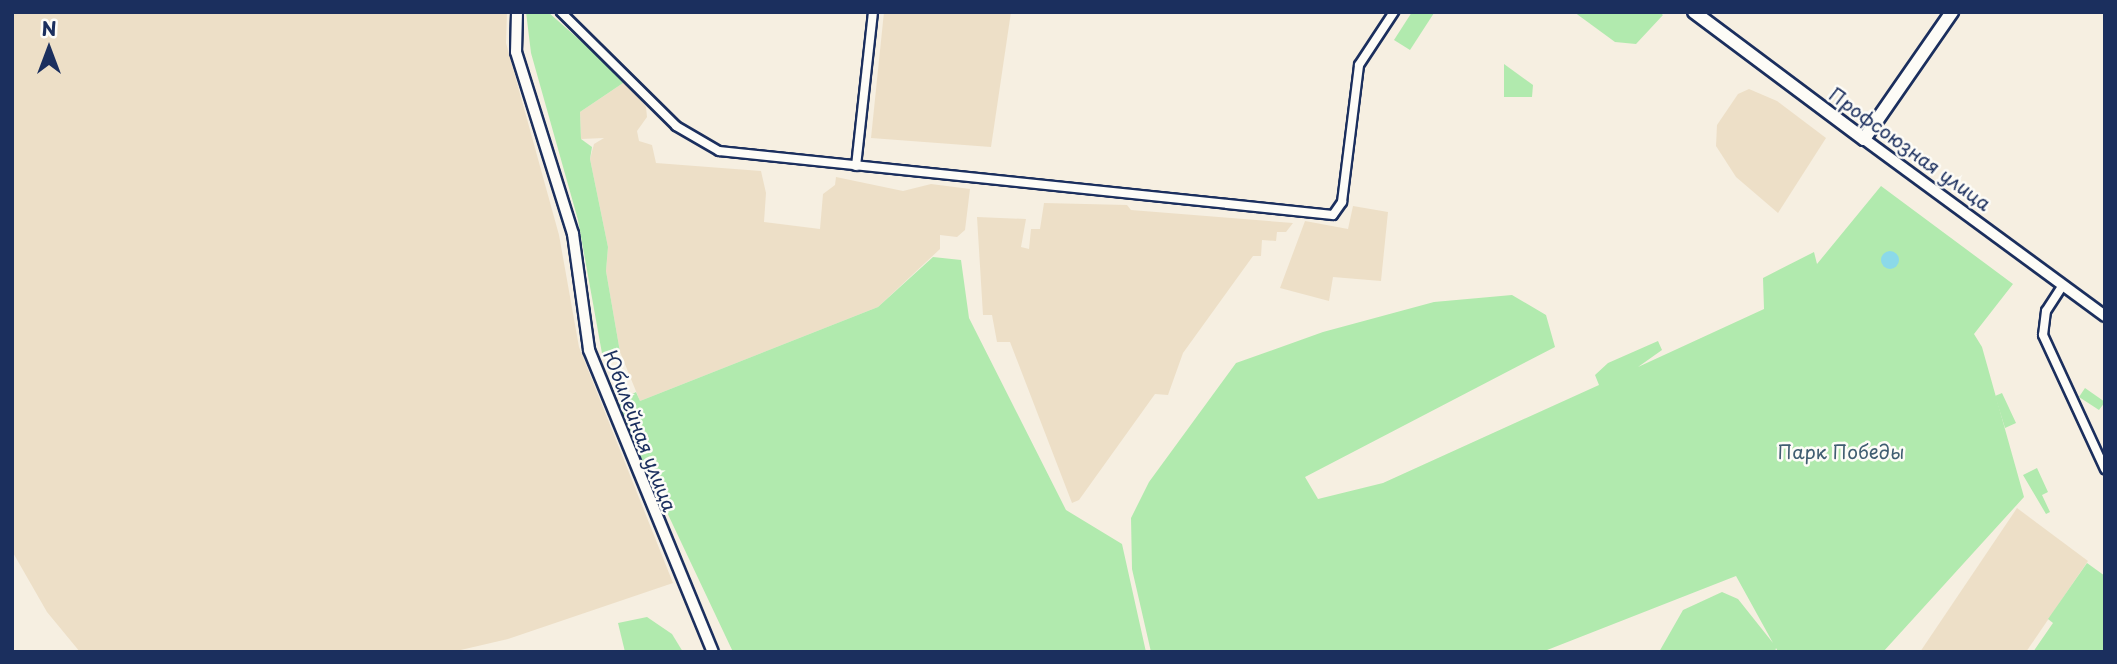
<!DOCTYPE html>
<meta charset="utf-8">
<style>
body{margin:0}
#map{position:relative;width:2117px;height:664px;overflow:hidden;background:#f6efe1;font-family:"Playpen Sans",sans-serif}
div>[style]{position:absolute}
[style*='--x']{left:calc(var(--x)*1px);top:calc(var(--y)*1px);width:calc(var(--w)*1px);rotate:calc(var(--a)*1deg)}
.built>*{inset:0;background:#eddfc7}
.green>*{inset:0;background:#b1eaae}
.water>*{inset:0;background:#8bd9e9}
.round{border-radius:50%}
.roads{filter:drop-shadow(2px 0 #1b2f5e) drop-shadow(-2px 0 #1b2f5e) drop-shadow(0 2px #1b2f5e) drop-shadow(0 -2px #1b2f5e)}
.minor>*{height:8px;margin:-4px;padding:0 4px;transform-origin:4px;border-radius:4px;background:#fdfcf7}
.tertiary>*{height:10px;margin:-5px;padding:0 5px;transform-origin:5px;border-radius:5px;background:#fdfcf7}
.secondary>*{height:10px;margin:-5px;padding:0 5px;transform-origin:5px;border-radius:5px;background:#fdfcf7}
.trunk>*{height:12px;margin:-6px;padding:0 6px;transform-origin:6px;border-radius:6px;background:#fdfcf7}
span{translate:-50% -50%;white-space:nowrap;text-align:center;line-height:1.15;-webkit-text-stroke:5px #fdfcf7;paint-order:stroke}
.street-label{font-size:19px;color:#1b2f5e}
.park-label{font-size:19px;color:#405e72}
.frame{position:absolute;inset:0;border:14px solid #1b2f5e;pointer-events:none}
.north{position:absolute;left:14px;top:14px;width:70px;height:70px;-webkit-text-stroke:5px #fdfcf7;paint-order:stroke;rotate:0deg;font-size:19px;font-weight:700;line-height:28px;text-align:center;color:#1b2f5e}
.north::after{content:'';display:block;margin:auto;width:24px;height:32px;background:#1b2f5e;clip-path:polygon(50% 0,100% 100%,50% 72%,0 100%)}
</style>
<div id="map">
<div class="built">
<i style="clip-path:polygon(12px 12px,507px 12px,506px 43px,559px 235px,579px 347px,673px 583px,508px 639px,452px 652px,80px 652px,47px 612px,12px 551px)"></i>
<i style="clip-path:polygon(884px 12px,1011px 12px,991px 147px,871px 138px)"></i>
<i style="clip-path:polygon(626px 81px,646px 107px,647px 117px,637px 131px,639px 141px,652px 145px,656px 163px,761px 171px,766px 193px,764px 222px,820px 229px,823px 194px,835px 185px,836px 177px,903px 191px,931px 184px,970px 189px,965px 230px,957px 237px,940px 235px,940px 249px,878px 307px,640px 401px,620px 352px,606px 271px,608px 247px,590px 159px,594px 144px,604px 138px,581px 139px,580px 112px)"></i>
<i style="clip-path:polygon(1749px 89px,1777px 101px,1826px 138px,1778px 213px,1736px 177px,1716px 146px,1717px 125px,1738px 94px)"></i>
<i style="clip-path:polygon(1044px 203px,1127px 205px,1131px 210px,1293px 223px,1286px 232px,1277px 232px,1276px 241px,1262px 240px,1261px 256px,1253px 256px,1183px 353px,1168px 395px,1155px 394px,1079px 500px,1072px 503px,1010px 342px,997px 342px,992px 315px,983px 315px,977px 217px,1026px 219px,1021px 247px,1029px 249px,1031px 229px,1040px 229px)"></i>
<i style="clip-path:polygon(1353px 206px,1388px 212px,1381px 281px,1333px 277px,1329px 301px,1280px 288px,1305px 221px,1348px 229px)"></i>
<i style="clip-path:polygon(2017px 508px,2088px 561px,2026px 652px,1920px 652px)"></i>
</div>
<div class="green">
<i style="clip-path:polygon(526px 12px,548px 12px,626px 81px,580px 112px,581px 139px,592px 147px,590px 159px,608px 247px,606px 271px,620px 352px,603px 359px,578px 220px,531px 53px)"></i>
<i style="clip-path:polygon(1412px 12px,1434px 13px,1410px 50px,1394px 40px)"></i>
<i style="clip-path:polygon(1574px 12px,1659px 12px,1663px 15px,1636px 44px,1615px 42px)"></i>
<i style="clip-path:polygon(1504px 64px,1533px 85px,1532px 97px,1504px 97px)"></i>
<i style="clip-path:polygon(1881px 186px,2013px 284px,1974px 334px,1982px 347px,2024px 497px,1883px 652px,1778px 652px,1776px 648px,1775px 652px,1659px 652px,1683px 610px,1722px 592px,1738px 599px,1773px 643px,1736px 576px,1542px 652px,1151px 652px,1132px 569px,1131px 518px,1149px 482px,1236px 363px,1323px 332px,1434px 302px,1512px 295px,1546px 315px,1555px 347px,1305px 477px,1318px 499px,1383px 483px,1599px 385px,1595px 375px,1608px 363px,1658px 341px,1662px 350px,1638px 367px,1764px 309px,1763px 278px,1814px 252px,1817px 264px)"></i>
<i style="clip-path:polygon(933px 257px,961px 260px,969px 318px,1066px 510px,1122px 544px,1146px 652px,733px 652px,621px 415px,619px 402px,636px 392px,640px 401px,878px 307px)"></i>
<i style="clip-path:polygon(2085px 388px,2105px 402px,2099px 410px,2079px 397px)"></i>
<i style="clip-path:polygon(2002px 393px,2016px 423px,2005px 428px,1995px 396px)"></i>
<i style="clip-path:polygon(2037px 468px,2048px 492px,2042px 495px,2050px 512px,2046px 514px,2023px 475px)"></i>
<i style="clip-path:polygon(2087px 563px,2105px 576px,2105px 652px,2033px 652px,2053px 623px,2048px 619px)"></i>
<i style="clip-path:polygon(647px 617px,672px 634px,683px 652px,625px 652px,618px 623px)"></i>
</div>
<div class="water">
<i class="round" style="left:1881px;top:251px;width:18px;height:18px"></i>
</div>
<div class="roads">
<div class="minor">
<i style="--x:561;--y:12;--w:162;--a:44.7"></i>
<i style="--x:676;--y:126;--w:50;--a:30.2"></i>
<i style="--x:719;--y:151;--w:617;--a:5.95"></i>
<i style="--x:1333;--y:215;--w:16;--a:-55"></i>
<i style="--x:1342;--y:202;--w:138;--a:-82.9"></i>
<i style="--x:1359;--y:65;--w:64;--a:-56.6"></i>
<i style="--x:856;--y:166;--w:155;--a:-83.7"></i>
<i style="--x:2063;--y:285;--w:31;--a:123"></i>
<i style="--x:2046;--y:311;--w:24;--a:97"></i>
<i style="--x:2043;--y:335;--w:148;--a:65.2"></i>
</div>
<div class="tertiary">
<i style="--x:517;--y:12;--w:40;--a:91.4"></i>
<i style="--x:516;--y:52;--w:191;--a:72.6"></i>
<i style="--x:573;--y:234;--w:117;--a:82.1"></i>
<i style="--x:589;--y:350;--w:326;--a:67.7"></i>
</div>
<div class="secondary">
<i style="--x:1864;--y:139;--w:299;--a:36.3"></i>
</div>
<div class="trunk">
<i style="--x:1694;--y:12;--w:212;--a:36.8"></i>
<i style="--x:1864;--y:139;--w:155;--a:-55.3"></i>
</div>
</div>
<div class="street-label">
<span style="left:1910px;top:149px;rotate:36deg">Профсоюзная улица</span>
<span style="left:640px;top:431px;rotate:69deg">Юбилейная улица</span>
</div>
<div class="park-label">
<span style="left:1841px;top:452px">Парк Победы</span>
</div>
<div class="frame"></div>
<div class="north">N</div>
</div>
